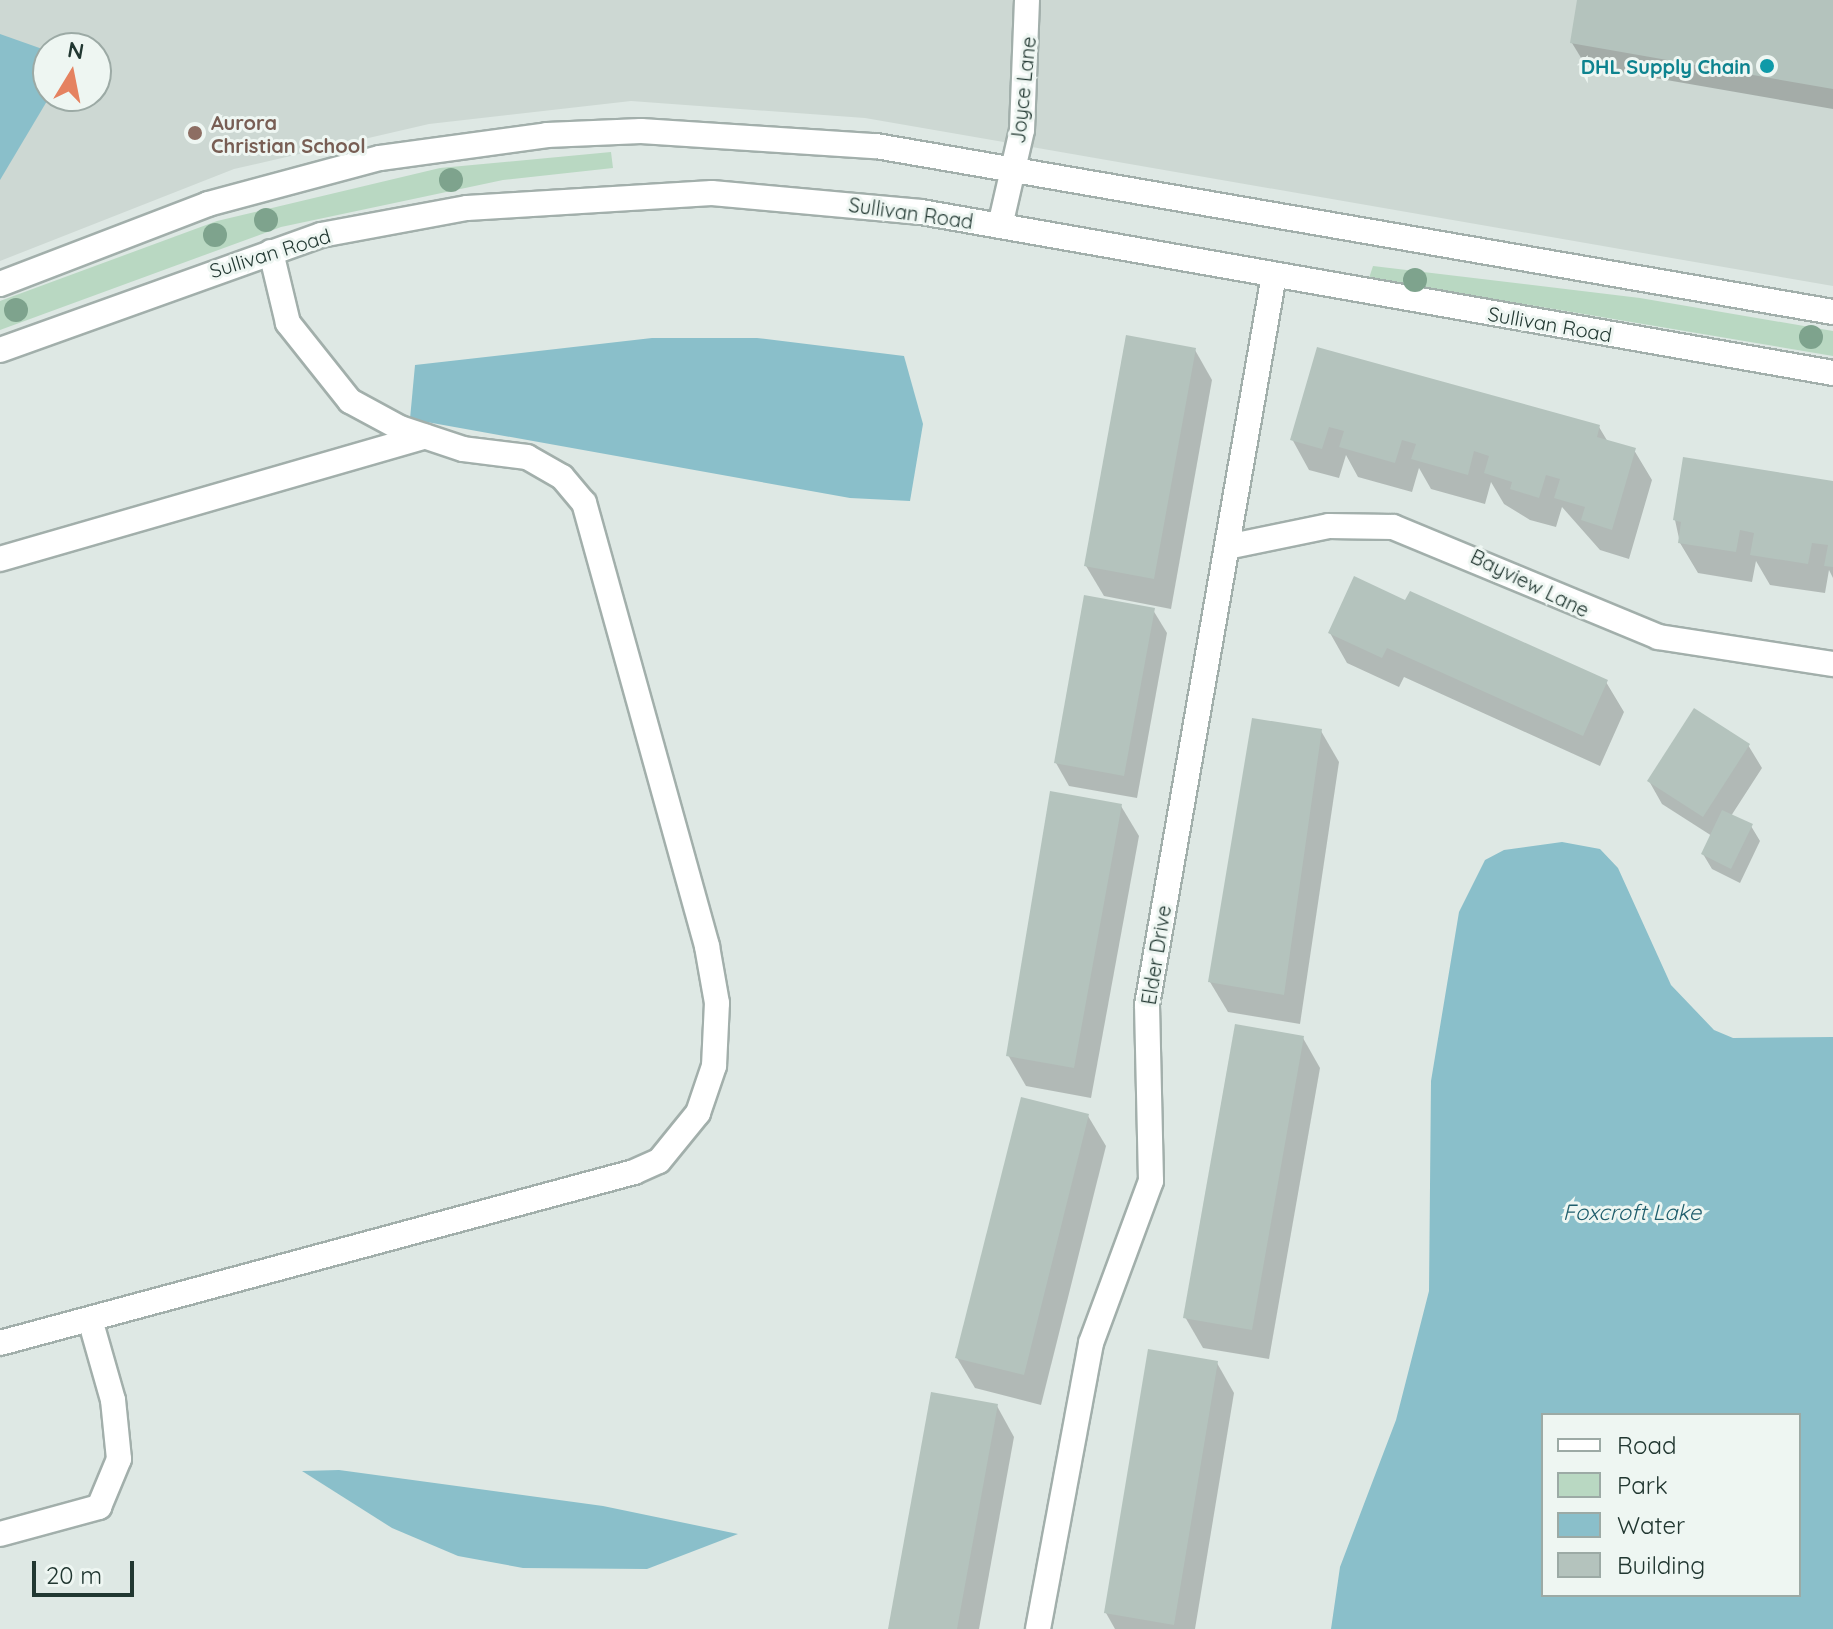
<!DOCTYPE html>
<style>
body{margin:0}
#map{position:relative;width:1833px;height:1629px;overflow:hidden;background:#dee8e4;font-family:Quicksand,sans-serif}
div>[style]{position:absolute}
[style*='--x']{left:calc(var(--x)*1px);top:calc(var(--y)*1px);width:calc(var(--w)*1px);rotate:calc(var(--a)*1deg)}
.built>*{inset:0;background:#cdd8d3}
.green>*{inset:0;background:#b9d8c2}
.water>*{inset:0;background:#8abfca}
.shadow>*{inset:0;background:#0003}
.building>*{inset:0;background:#b4c3bd}
.roads{filter:drop-shadow(2px 0 #a2afab) drop-shadow(-2px 0 #a2afab) drop-shadow(0 2px #a2afab) drop-shadow(0 -2px #a2afab)}
.minor>*{height:24px;margin:-12px;padding:0 12px;transform-origin:12px;border-radius:12px;background:#fff}
.trees>*{width:24px;height:24px;margin:-12px;border-radius:50%;background:#7ea38d}
.dots>*{width:22px;height:22px;translate:-50% -50%;box-sizing:border-box;border:4px solid #eef6f2;border-radius:50%}
span{translate:-50% -50%;white-space:nowrap;text-align:center;line-height:1.15;-webkit-text-stroke:6px #eef6f2;paint-order:stroke}
.culture-label{font-size:20px;color:#0d838f;font-weight:700}
.right{translate:-100% -50%;text-align:right}
.street-label{font-size:20px;color:#213731}
.education-label{font-size:20px;color:#785e54;font-weight:700}
.left{translate:0 -50%;text-align:left}
.water-label{font-size:22px;color:#215f6d;font-style:italic}
.legend{position:absolute;left:1541px;top:1413px;width:260px;height:184px;box-sizing:border-box;background:#eef6f2;border:2px solid #9caaa5;margin:0;padding:10px 14px;list-style:none;font-size:24px;color:#213731}
.legend li{display:flex;align-items:center;gap:16px;height:40px}
.legend b{width:40px;border:2px solid #9caaa5}
.north{position:absolute;left:32px;top:32px;width:80px;height:80px;box-sizing:border-box;background:#eef6f2;border:2px solid #9caaa5;border-radius:50%;rotate:10deg;font-size:22px;font-weight:700;line-height:32px;text-align:center;color:#213731}
.north::after{content:'';display:block;margin:auto;width:28px;height:36px;background:#e58260;clip-path:polygon(50% 0,100% 100%,50% 72%,0 100%)}
.scale{position:absolute;left:32px;top:1561px;width:102px;height:36px;box-sizing:border-box;border:4px solid #213731;border-top:0;padding-left:10px;font-size:24px;line-height:28px;white-space:nowrap;color:#213731;-webkit-text-stroke:6px #eef6f2;paint-order:stroke}
</style>
<div id="map">
<div class="built">
<i style="clip-path:polygon(evenodd,0 0,1833px 0,1833px 286px,865px 118px,631px 101px,429px 124px,234px 169px,0 261px,0 0,48px 48px,96px 48px,96px 96px,48px 96px,48px 48px)"></i>
</div>
<div class="green">
<i style="clip-path:polygon(611px 152px,613px 168px,503px 180px,281px 227px,0 330px,0 301px,217px 221px,440px 168px)"></i>
<i style="clip-path:polygon(1373px 266px,1640px 298px,1833px 331px,1833px 356px,1369px 278px)"></i>
</div>
<div class="water">
<i style="clip-path:polygon(0 34px,48px 51px,50px 96px,0 180px)"></i>
<i style="clip-path:polygon(652px 338px,757px 338px,904px 356px,923px 424px,910px 501px,850px 498px,410px 419px,415px 365px)"></i>
<i style="clip-path:polygon(evenodd,1562px 842px,1600px 849px,1618px 868px,1671px 985px,1714px 1030px,1733px 1038px,1833px 1037px,1833px 1629px,1331px 1629px,1340px 1567px,1396px 1420px,1429px 1291px,1431px 1081px,1459px 912px,1485px 860px,1504px 850px,1562px 842px,1799px 1415px,1799px 1595px,1543px 1595px,1543px 1415px,1799px 1415px)"></i>
<i style="clip-path:polygon(339px 1470px,603px 1506px,738px 1534px,647px 1569px,523px 1568px,458px 1556px,392px 1528px,302px 1471px)"></i>
</div>
<div class="shadow">
<i style="clip-path:polygon(1579px 0,1833px 0,1833px 109px,1586px 66px,1572px 43px)"></i>
<i style="clip-path:polygon(1195px 350px,1212px 380px,1171px 609px,1104px 596px,1086px 566px)"></i>
<i style="clip-path:polygon(1318px 350px,1599px 427px,1608px 442px,1634px 450px,1652px 480px,1629px 559px,1600px 550px,1562px 507px,1556px 527px,1530px 520px,1504px 504px,1491px 482px,1485px 504px,1431px 489px,1419px 468px,1412px 492px,1358px 477px,1346px 455px,1339px 478px,1309px 470px,1292px 439px)"></i>
<i style="clip-path:polygon(1833px 483px,1833px 578px,1829px 570px,1825px 593px,1770px 585px,1756px 561px,1752px 582px,1698px 573px,1680px 543px,1675px 520px)"></i>
<i style="clip-path:polygon(1153px 610px,1167px 633px,1137px 798px,1069px 786px,1056px 763px)"></i>
<i style="clip-path:polygon(1330px 633px,1606px 682px,1624px 712px,1600px 766px,1404px 677px,1399px 687px,1347px 663px)"></i>
<i style="clip-path:polygon(1321px 731px,1339px 762px,1300px 1024px,1228px 1012px,1210px 982px)"></i>
<i style="clip-path:polygon(1748px 745px,1762px 768px,1731px 816px,1751px 826px,1760px 841px,1740px 883px,1712px 869px,1703px 854px,1712px 836px,1662px 804px,1649px 781px)"></i>
<i style="clip-path:polygon(1121px 806px,1139px 836px,1091px 1098px,1026px 1086px,1008px 1055px)"></i>
<i style="clip-path:polygon(1303px 1038px,1320px 1068px,1269px 1359px,1203px 1348px,1185px 1317px)"></i>
<i style="clip-path:polygon(1088px 1116px,1106px 1146px,1041px 1405px,975px 1388px,957px 1358px)"></i>
<i style="clip-path:polygon(1217px 1363px,1234px 1393px,1195px 1629px,1115px 1629px,1106px 1613px)"></i>
<i style="clip-path:polygon(997px 1406px,1014px 1437px,979px 1629px,890px 1629px)"></i>
</div>
<div class="building">
<i style="clip-path:polygon(1577px 0,1833px 0,1833px 89px,1570px 43px)"></i>
<i style="clip-path:polygon(1126px 335px,1196px 348px,1154px 579px,1084px 566px)"></i>
<i style="clip-path:polygon(1317px 347px,1600px 425px,1597px 437px,1636px 448px,1612px 530px,1581px 520px,1585px 507px,1554px 498px,1560px 479px,1546px 475px,1539px 498px,1510px 489px,1512px 482px,1484px 473px,1489px 456px,1474px 451px,1468px 475px,1411px 459px,1416px 444px,1402px 440px,1395px 463px,1339px 447px,1344px 431px,1329px 427px,1322px 449px,1290px 440px)"></i>
<i style="clip-path:polygon(1683px 457px,1833px 481px,1833px 567px,1824px 566px,1828px 545px,1812px 543px,1808px 564px,1750px 555px,1754px 533px,1740px 530px,1736px 552px,1678px 543px,1681px 522px,1673px 520px)"></i>
<i style="clip-path:polygon(1354px 576px,1405px 600px,1410px 591px,1608px 680px,1583px 736px,1387px 648px,1382px 658px,1328px 633px)"></i>
<i style="clip-path:polygon(1084px 595px,1155px 608px,1124px 776px,1054px 763px)"></i>
<i style="clip-path:polygon(1694px 708px,1750px 744px,1703px 817px,1647px 781px)"></i>
<i style="clip-path:polygon(1252px 718px,1322px 729px,1284px 995px,1208px 982px)"></i>
<i style="clip-path:polygon(1050px 791px,1122px 804px,1074px 1068px,1006px 1056px)"></i>
<i style="clip-path:polygon(1722px 810px,1753px 824px,1731px 869px,1701px 854px)"></i>
<i style="clip-path:polygon(1235px 1024px,1304px 1036px,1252px 1330px,1183px 1318px)"></i>
<i style="clip-path:polygon(1021px 1097px,1089px 1114px,1024px 1375px,955px 1358px)"></i>
<i style="clip-path:polygon(1148px 1349px,1218px 1361px,1174px 1625px,1104px 1613px)"></i>
<i style="clip-path:polygon(931px 1392px,998px 1404px,957px 1629px,888px 1629px)"></i>
</div>
<div class="roads">
<div class="minor">
<i style="--x:1000;--y:226;--w:98;--a:-77.1"></i>
<i style="--x:1022;--y:130;--w:130;--a:-87.8"></i>
<i style="--x:0;--y:284;--w:223;--a:-21"></i>
<i style="--x:208;--y:204;--w:178;--a:-15"></i>
<i style="--x:380;--y:158;--w:169;--a:-7.8"></i>
<i style="--x:547;--y:135;--w:94;--a:-2.4"></i>
<i style="--x:641;--y:131;--w:235;--a:3.7"></i>
<i style="--x:876;--y:146;--w:971;--a:9.84"></i>
<i style="--x:0;--y:350;--w:341;--a:-19.7"></i>
<i style="--x:321;--y:235;--w:148;--a:-10.5"></i>
<i style="--x:467;--y:208;--w:245;--a:-3.5"></i>
<i style="--x:712;--y:193;--w:210;--a:5.2"></i>
<i style="--x:921;--y:212;--w:926;--a:10.01"></i>
<i style="--x:1227;--y:547;--w:104;--a:-11.6"></i>
<i style="--x:1329;--y:526;--w:64;--a:0.9"></i>
<i style="--x:1393;--y:527;--w:287;--a:22.5"></i>
<i style="--x:1658;--y:637;--w:177;--a:8.8"></i>
<i style="--x:0;--y:559;--w:442;--a:-16.1"></i>
<i style="--x:0;--y:1343;--w:657;--a:-15.09"></i>
<i style="--x:634;--y:1172;--w:27;--a:-24"></i>
<i style="--x:659;--y:1161;--w:62;--a:-50.9"></i>
<i style="--x:698;--y:1113;--w:50;--a:-71.2"></i>
<i style="--x:714;--y:1066;--w:63;--a:-87.3"></i>
<i style="--x:717;--y:1003;--w:58;--a:-100"></i>
<i style="--x:707;--y:946;--w:460;--a:-105.5"></i>
<i style="--x:584;--y:503;--w:34;--a:-130"></i>
<i style="--x:562;--y:477;--w:40;--a:-150.3"></i>
<i style="--x:527;--y:457;--w:64;--a:-172.9"></i>
<i style="--x:463;--y:449;--w:66;--a:-161.6"></i>
<i style="--x:400;--y:428;--w:57;--a:-151.6"></i>
<i style="--x:350;--y:401;--w:100;--a:-128.5"></i>
<i style="--x:288;--y:323;--w:73;--a:-103.5"></i>
<i style="--x:0;--y:1534;--w:103;--a:-15.3"></i>
<i style="--x:99;--y:1507;--w:52;--a:-67.4"></i>
<i style="--x:119;--y:1459;--w:59;--a:-95.8"></i>
<i style="--x:113;--y:1400;--w:84;--a:-105.9"></i>
<i style="--x:1038;--y:1629;--w:291;--a:-79.5"></i>
<i style="--x:1091;--y:1343;--w:173;--a:-69.7"></i>
<i style="--x:1151;--y:1181;--w:176;--a:-91.3"></i>
<i style="--x:1147;--y:1005;--w:741;--a:-80.13"></i>
</div>
</div>
<div class="trees">
<i style="left:451px;top:180px"></i>
<i style="left:266px;top:220px"></i>
<i style="left:215px;top:235px"></i>
<i style="left:1415px;top:280px"></i>
<i style="left:16px;top:310px"></i>
<i style="left:1811px;top:337px"></i>
</div>
<div class="dots">
<i style="left:1767px;top:66px;background:#0f9aa8"></i>
<i style="left:195px;top:133px;background:#8d6e63"></i>
</div>
<div class="culture-label">
<span class="right" style="left:1751px;top:66px">DHL Supply Chain</span>
</div>
<div class="street-label">
<span style="left:1023px;top:90px;rotate:-84deg">Joyce Lane</span>
<span style="left:911px;top:213px;rotate:8deg">Sullivan Road</span>
<span style="left:270px;top:253px;rotate:-17deg">Sullivan Road</span>
<span style="left:1550px;top:324px;rotate:10deg">Sullivan Road</span>
<span style="left:1530px;top:583px;rotate:26deg">Bayview Lane</span>
<span style="left:1156px;top:955px;rotate:-81deg">Elder Drive</span>
</div>
<div class="education-label">
<span class="left" style="left:211px;top:134px">Aurora<br>Christian School</span>
</div>
<div class="water-label">
<span style="left:1632px;top:1213px">Foxcroft Lake</span>
</div>
<ul class="legend">
<li><b style="height:10px;background:#fff"></b>Road</li>
<li><b style="height:22px;background:#b9d8c2"></b>Park</li>
<li><b style="height:22px;background:#8abfca"></b>Water</li>
<li><b style="height:22px;background:#b4c3bd"></b>Building</li>
</ul>
<div class="north">N</div>
<div class="scale">20 m</div>
</div>
